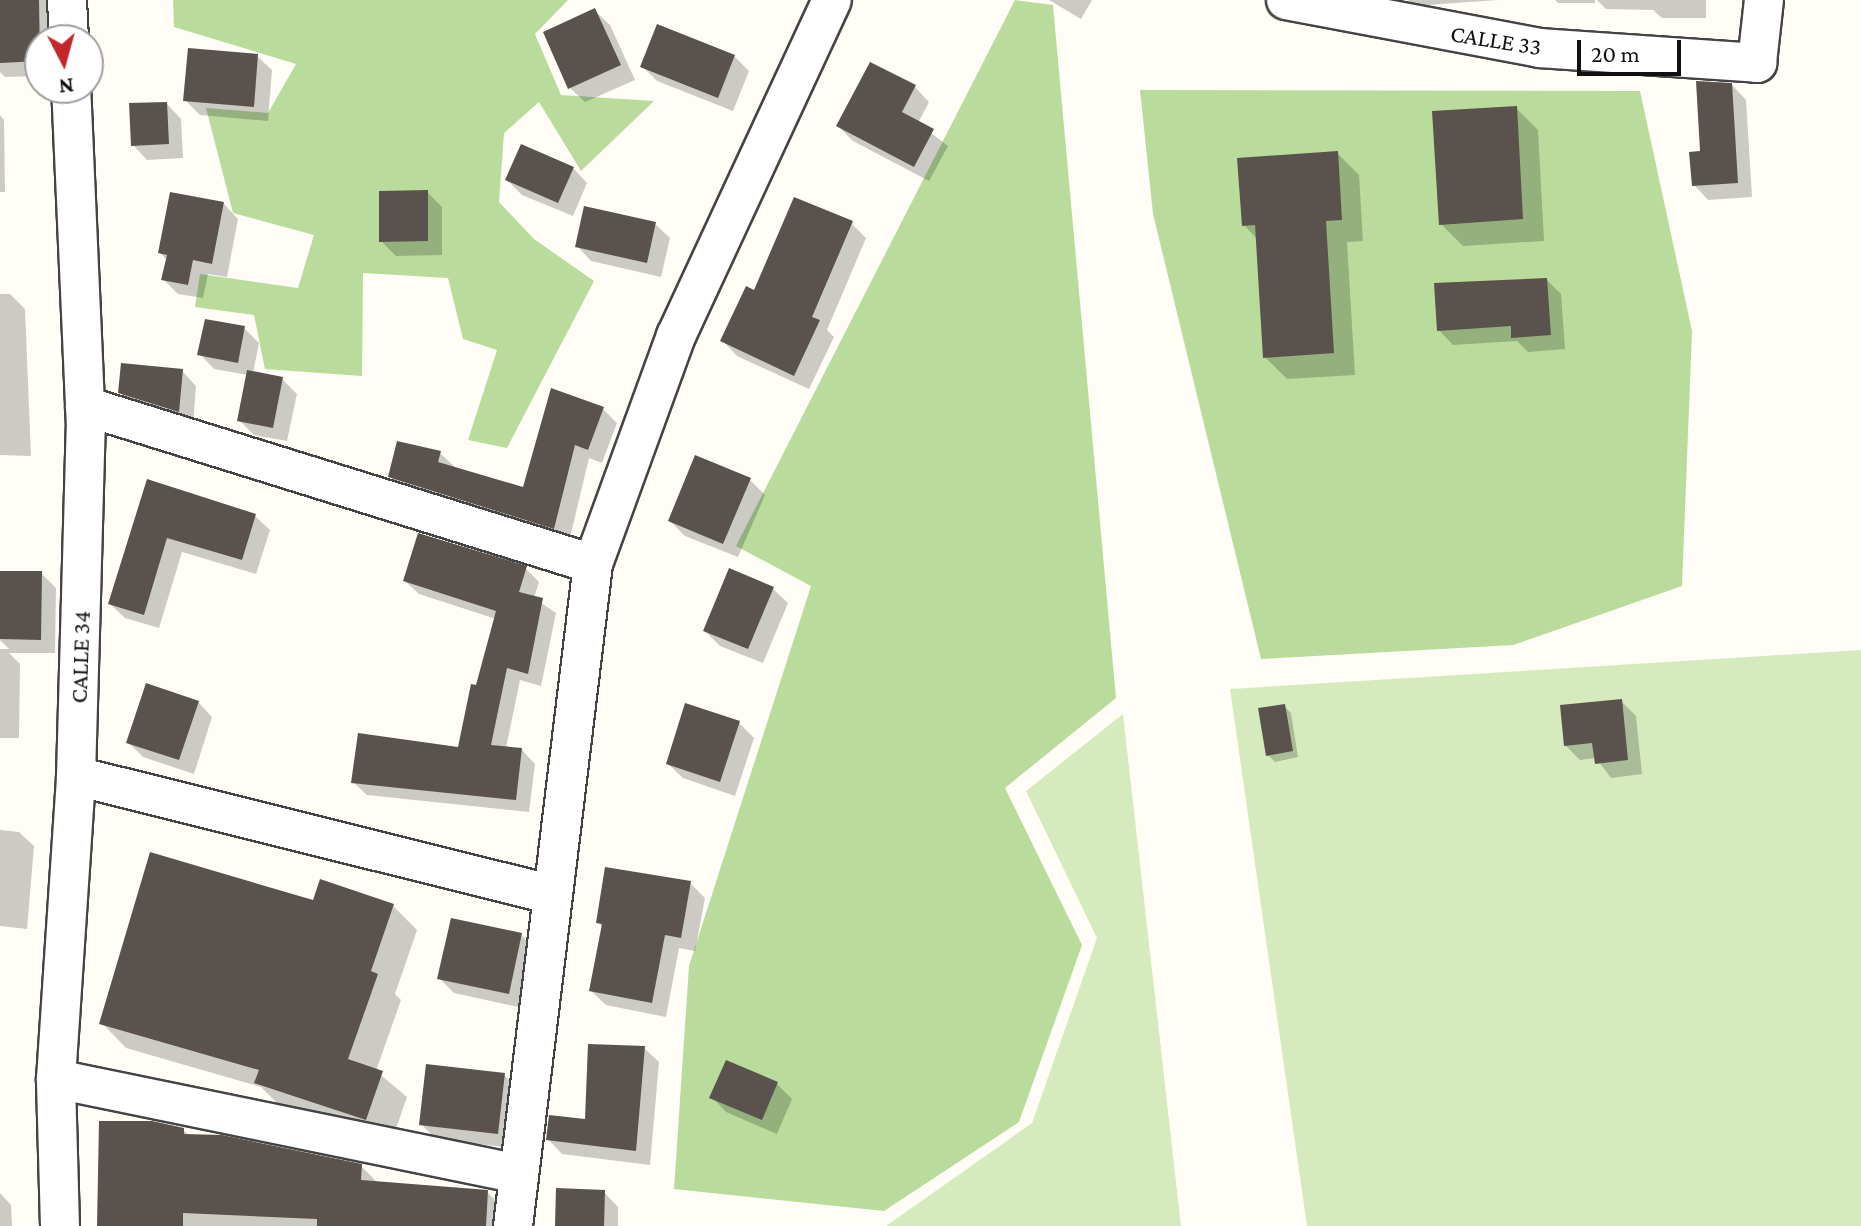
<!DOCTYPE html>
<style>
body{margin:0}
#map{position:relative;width:1861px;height:1226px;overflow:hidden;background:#fffdf5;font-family:"Crimson Pro",serif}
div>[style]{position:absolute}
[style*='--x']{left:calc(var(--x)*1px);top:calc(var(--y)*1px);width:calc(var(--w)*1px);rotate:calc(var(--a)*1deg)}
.green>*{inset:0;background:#d5ebbd}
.forest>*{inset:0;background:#b9dc9c}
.shadow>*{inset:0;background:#0003}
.building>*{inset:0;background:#5a524d}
.roads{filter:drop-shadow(2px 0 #444) drop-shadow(-2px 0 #444) drop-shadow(0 2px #444) drop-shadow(0 -2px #444)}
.minor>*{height:38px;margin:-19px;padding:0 19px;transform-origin:19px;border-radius:19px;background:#fff}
span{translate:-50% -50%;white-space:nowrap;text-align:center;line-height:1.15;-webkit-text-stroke:8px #fff;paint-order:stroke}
.street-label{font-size:24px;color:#111}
.north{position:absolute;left:24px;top:24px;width:80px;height:80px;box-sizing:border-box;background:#fff;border:2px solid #a0a0a0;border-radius:50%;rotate:174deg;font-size:22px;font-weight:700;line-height:32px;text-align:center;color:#111}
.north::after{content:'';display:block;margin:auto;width:28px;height:36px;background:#c4262e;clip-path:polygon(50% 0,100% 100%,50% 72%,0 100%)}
.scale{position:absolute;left:1577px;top:40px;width:104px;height:36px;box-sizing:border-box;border:4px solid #111;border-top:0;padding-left:10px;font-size:24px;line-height:28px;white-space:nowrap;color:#111;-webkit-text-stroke:6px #fff;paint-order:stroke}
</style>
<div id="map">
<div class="green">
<i style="clip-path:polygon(1861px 650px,1861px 1226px,1307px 1226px,1230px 689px)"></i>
<i style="clip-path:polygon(1123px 714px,1181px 1226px,886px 1226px,1032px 1123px,1097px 938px,1026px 791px)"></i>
</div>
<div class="forest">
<i style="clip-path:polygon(173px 0,568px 0,535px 34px,561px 95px,654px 101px,581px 171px,539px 102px,504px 133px,499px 202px,534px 239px,594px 281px,507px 448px,468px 440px,497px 350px,463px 339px,448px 278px,363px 273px,362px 376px,265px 369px,254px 315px,195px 307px,200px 274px,298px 288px,314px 235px,233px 213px,206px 108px,268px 113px,296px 64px,174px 27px)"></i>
<i style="clip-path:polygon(1015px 0,1053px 5px,1116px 698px,1005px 788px,1082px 945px,1019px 1122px,884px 1211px,674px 1189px,689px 966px,811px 586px,736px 546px)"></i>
<i style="clip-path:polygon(1140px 90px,1640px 91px,1692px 331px,1682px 586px,1513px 645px,1261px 659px,1153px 214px)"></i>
</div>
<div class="shadow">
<i style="clip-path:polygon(0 0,46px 0,52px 11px,53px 40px,40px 40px,40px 76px,5px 77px,0 72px)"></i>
<i style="clip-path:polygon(1049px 0,1092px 0,1081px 19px)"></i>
<i style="clip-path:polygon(1408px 0,1498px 0,1414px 6px)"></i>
<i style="clip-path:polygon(1555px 0,1595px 0,1595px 3px,1558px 3px)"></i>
<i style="clip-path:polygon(1597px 0,1706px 0,1706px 18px,1662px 18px,1653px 10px,1606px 9px)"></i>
<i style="clip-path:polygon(595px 11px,610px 25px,635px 80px,585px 102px,570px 88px)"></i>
<i style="clip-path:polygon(257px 56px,272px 70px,268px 121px,200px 115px,185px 100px)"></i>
<i style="clip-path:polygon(734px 56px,749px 71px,733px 111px,657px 81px,642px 66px)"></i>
<i style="clip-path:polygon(1732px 85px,1746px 100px,1752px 197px,1708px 200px,1694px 185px)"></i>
<i style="clip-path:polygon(915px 87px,929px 102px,918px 123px,948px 146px,929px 181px,853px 141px,838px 126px)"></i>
<i style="clip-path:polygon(167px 104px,181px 119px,183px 158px,147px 160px,133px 145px)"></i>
<i style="clip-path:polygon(1516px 108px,1538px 130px,1544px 241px,1463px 246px,1441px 224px)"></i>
<i style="clip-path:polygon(0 115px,4px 120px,5px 192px,0 192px)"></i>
<i style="clip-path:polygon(1337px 153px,1359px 175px,1363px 241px,1347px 242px,1355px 375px,1287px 379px,1265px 357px,1258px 240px,1244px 225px)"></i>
<i style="clip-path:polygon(573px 168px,587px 183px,573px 216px,522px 195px,507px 180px)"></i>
<i style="clip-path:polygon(427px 192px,442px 207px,442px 255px,396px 256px,381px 241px)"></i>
<i style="clip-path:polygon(224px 204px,238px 219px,227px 277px,208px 274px,203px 298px,178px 294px,163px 279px,167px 260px,160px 253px)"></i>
<i style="clip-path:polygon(851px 223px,866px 238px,827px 330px,834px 337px,809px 389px,737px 356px,723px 341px,755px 292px)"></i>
<i style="clip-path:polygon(655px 224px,670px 238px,661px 277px,591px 261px,577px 246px)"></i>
<i style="clip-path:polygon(1547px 280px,1561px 294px,1565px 349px,1528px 352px,1517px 341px,1453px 345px,1439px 330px)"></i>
<i style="clip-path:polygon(0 294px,10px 294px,25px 309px,31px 456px,0 455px)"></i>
<i style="clip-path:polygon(244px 328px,259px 343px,253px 373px,282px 379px,297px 394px,287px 441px,254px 435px,239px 420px,248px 375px,214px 369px,200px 354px)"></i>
<i style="clip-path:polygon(182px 371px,196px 386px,193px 425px,135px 407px,120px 392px)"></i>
<i style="clip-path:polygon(603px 409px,617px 423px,602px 463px,589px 458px,569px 542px,405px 492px,391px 477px,440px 453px,455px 467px,525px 490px)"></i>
<i style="clip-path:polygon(697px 458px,750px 480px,765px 495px,738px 557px,685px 536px,670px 521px)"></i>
<i style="clip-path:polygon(148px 482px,255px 516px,270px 530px,256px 574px,182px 552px,159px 628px,125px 618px,110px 604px)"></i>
<i style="clip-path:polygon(525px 568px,539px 582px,534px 598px,556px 613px,541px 686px,520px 680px,506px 748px,522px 750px,535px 764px,529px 812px,367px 795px,353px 782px,459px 749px,496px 619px,419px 594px,405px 581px)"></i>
<i style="clip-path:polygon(0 573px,41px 573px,56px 588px,55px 653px,9px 653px,20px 664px,19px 738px,0 738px,0 649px,9px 649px,0 640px)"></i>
<i style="clip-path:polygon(773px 589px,788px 603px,763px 663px,720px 646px,705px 631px)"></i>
<i style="clip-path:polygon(1621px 701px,1636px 716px,1642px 774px,1611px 778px,1596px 758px,1580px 760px,1565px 745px)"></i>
<i style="clip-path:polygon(198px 702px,212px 717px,194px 774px,143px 757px,128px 742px)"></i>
<i style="clip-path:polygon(1284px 706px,1291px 713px,1298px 757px,1275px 762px,1268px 755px)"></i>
<i style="clip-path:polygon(739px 723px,754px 738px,735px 796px,683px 778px,668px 764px)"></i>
<i style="clip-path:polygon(0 830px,19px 832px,34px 846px,27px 929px,0 926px)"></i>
<i style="clip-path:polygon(690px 883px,705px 898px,695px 951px,679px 948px,666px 1017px,606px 1005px,591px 991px,603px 928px,598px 922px)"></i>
<i style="clip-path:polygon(314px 902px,393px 906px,417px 930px,395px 994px,401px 1000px,376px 1071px,407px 1097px,391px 1143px,281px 1107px,261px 1087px,126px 1048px,102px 1023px)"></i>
<i style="clip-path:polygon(521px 935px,536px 950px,523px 1008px,454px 993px,439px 978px)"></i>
<i style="clip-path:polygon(644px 1048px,659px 1062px,650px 1165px,562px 1154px,548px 1139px,587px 1121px)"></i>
<i style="clip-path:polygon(504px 1075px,519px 1090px,512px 1148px,436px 1139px,421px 1124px)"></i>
<i style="clip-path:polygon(777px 1084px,792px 1099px,777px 1134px,726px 1112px,712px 1097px)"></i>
<i style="clip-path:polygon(183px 1130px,190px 1136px,361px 1166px,378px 1183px,487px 1192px,508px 1213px,508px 1226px,99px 1226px)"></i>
<i style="clip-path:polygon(604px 1192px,618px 1207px,618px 1226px,557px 1226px)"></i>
<i style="clip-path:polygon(0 1193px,11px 1205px,12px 1226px,0 1226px)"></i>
</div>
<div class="building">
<i style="clip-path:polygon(0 0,39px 0,40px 61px,0 63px)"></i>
<i style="clip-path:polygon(595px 8px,621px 65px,568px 89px,543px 32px)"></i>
<i style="clip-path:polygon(657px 24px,735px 55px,718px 98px,640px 67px)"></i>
<i style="clip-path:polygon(188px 48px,258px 54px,254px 107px,183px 101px)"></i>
<i style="clip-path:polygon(870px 62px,916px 85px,902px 112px,934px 129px,914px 167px,836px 126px)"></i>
<i style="clip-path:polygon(1696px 81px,1732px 83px,1738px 183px,1692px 186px,1689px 152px,1700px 151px)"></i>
<i style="clip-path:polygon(167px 102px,169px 144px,131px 146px,129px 103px)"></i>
<i style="clip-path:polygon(1517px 106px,1523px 219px,1439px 225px,1432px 111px)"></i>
<i style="clip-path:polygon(521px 144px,574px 167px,558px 203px,505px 180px)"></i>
<i style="clip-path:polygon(1338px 151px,1342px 220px,1326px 221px,1334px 353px,1263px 358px,1255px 225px,1242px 226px,1237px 158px)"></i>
<i style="clip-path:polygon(428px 190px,428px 241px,379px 242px,379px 191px)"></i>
<i style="clip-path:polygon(170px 192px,224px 202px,212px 264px,193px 260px,188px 285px,161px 280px,167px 255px,158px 253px)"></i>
<i style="clip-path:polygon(794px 197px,853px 221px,812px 317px,820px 320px,794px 376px,720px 341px,746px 286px,754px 290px)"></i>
<i style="clip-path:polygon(584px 206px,656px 222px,647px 263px,575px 247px)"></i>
<i style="clip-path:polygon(1547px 278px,1551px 335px,1511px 338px,1511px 326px,1437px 331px,1434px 283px)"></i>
<i style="clip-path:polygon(205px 319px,245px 326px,238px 363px,197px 355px)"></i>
<i style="clip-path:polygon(121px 363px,183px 369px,179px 412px,118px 393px)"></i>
<i style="clip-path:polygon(247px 370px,283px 377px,273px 428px,237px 421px)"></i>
<i style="clip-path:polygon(551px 388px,604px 407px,588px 450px,575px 445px,554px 529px,388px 477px,397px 441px,441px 451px,438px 462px,523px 487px)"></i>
<i style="clip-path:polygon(695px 455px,751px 478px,723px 544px,668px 521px)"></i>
<i style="clip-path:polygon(147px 479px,256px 514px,242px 560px,167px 538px,144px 615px,108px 604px)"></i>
<i style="clip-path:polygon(418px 533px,527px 566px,519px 592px,543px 598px,528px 674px,507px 668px,491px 745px,522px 748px,516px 800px,351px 783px,358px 733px,458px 747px,471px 684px,476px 685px,496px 611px,403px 581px)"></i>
<i style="clip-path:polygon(729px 568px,774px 587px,748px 649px,703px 631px)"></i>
<i style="clip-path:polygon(0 571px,42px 571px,41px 640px,0 639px)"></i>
<i style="clip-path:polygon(146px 683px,199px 701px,179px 760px,126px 743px)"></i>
<i style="clip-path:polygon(1622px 699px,1628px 760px,1595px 764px,1592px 743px,1564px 746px,1560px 705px)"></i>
<i style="clip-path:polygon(685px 703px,740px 721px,720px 782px,666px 764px)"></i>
<i style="clip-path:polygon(1285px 704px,1293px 751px,1266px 756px,1258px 708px)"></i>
<i style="clip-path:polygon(150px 852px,313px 900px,320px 879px,394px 904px,371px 971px,378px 974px,348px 1059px,383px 1071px,366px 1120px,254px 1083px,259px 1070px,99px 1024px)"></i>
<i style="clip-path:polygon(605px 867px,691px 881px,681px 938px,665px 935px,652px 1003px,589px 991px,602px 924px,596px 923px)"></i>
<i style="clip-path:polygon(451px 918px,522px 933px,509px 994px,437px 979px)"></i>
<i style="clip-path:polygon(588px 1044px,645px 1046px,636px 1151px,546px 1140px,549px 1115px,585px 1119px)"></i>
<i style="clip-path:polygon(726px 1060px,778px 1082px,762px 1120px,709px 1098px)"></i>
<i style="clip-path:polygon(426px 1064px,505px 1073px,498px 1134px,419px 1125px)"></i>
<i style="clip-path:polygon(99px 1121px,152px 1121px,184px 1128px,184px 1134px,222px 1135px,362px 1164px,361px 1180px,488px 1190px,486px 1226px,317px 1226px,317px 1219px,183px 1213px,183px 1226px,97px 1226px)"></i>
<i style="clip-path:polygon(556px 1188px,605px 1190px,604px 1226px,555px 1226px)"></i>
</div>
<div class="roads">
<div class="minor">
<i style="--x:67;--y:0;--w:40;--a:87.1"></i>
<i style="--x:1286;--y:0;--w:258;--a:10.7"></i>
<i style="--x:1539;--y:48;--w:219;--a:3.9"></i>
<i style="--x:1757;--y:63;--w:63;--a:-83.7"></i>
<i style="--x:85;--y:406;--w:532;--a:17.28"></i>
<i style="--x:76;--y:776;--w:489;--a:14"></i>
<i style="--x:56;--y:1079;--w:469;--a:11.6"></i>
<i style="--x:60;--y:1226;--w:147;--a:-91.6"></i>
<i style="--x:56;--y:1079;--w:304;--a:-86.2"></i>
<i style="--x:76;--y:776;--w:348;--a:-88.4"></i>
<i style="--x:86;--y:428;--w:340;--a:-92.5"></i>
<i style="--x:513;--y:1226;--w:667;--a:-83.11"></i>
<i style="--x:593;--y:564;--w:243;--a:-70"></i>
<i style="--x:676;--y:336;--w:370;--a:-65.1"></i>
</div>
</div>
<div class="street-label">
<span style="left:1496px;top:40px;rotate:9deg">CALLE 33</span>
<span style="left:80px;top:657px;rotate:-88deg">CALLE 34</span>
</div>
<div class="north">N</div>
<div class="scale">20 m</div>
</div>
